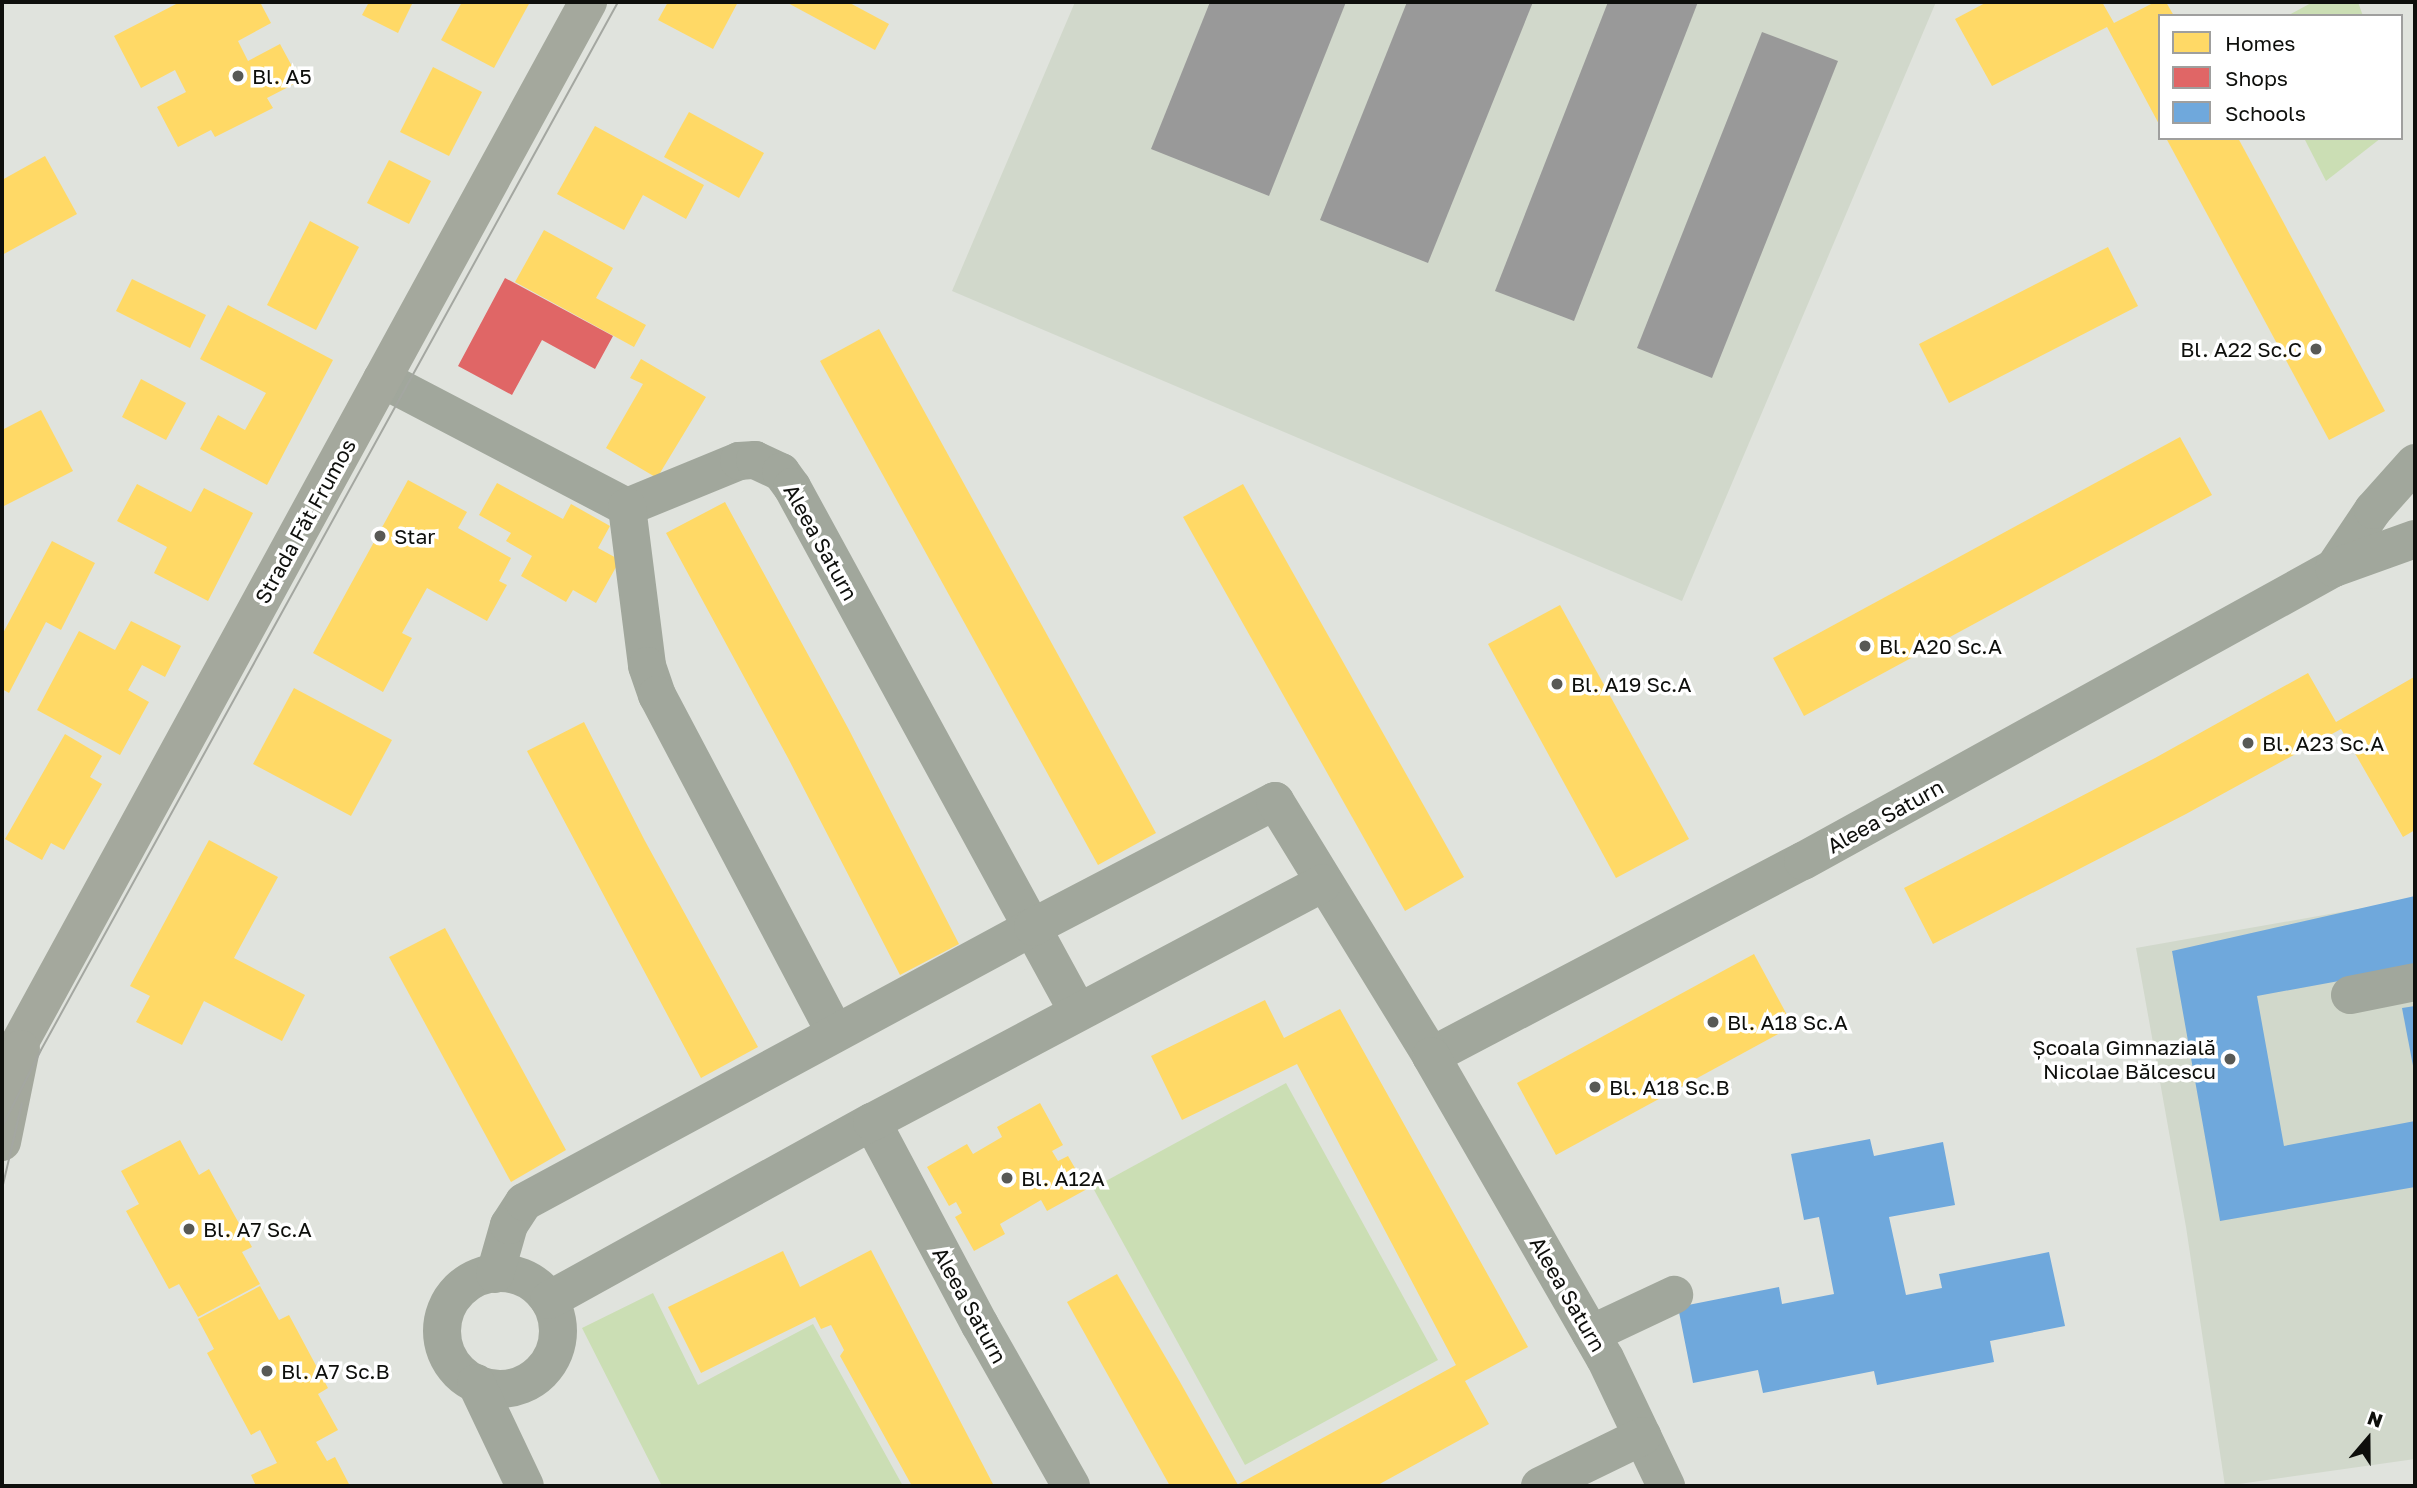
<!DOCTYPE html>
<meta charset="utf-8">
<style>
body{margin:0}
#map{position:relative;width:2417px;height:1488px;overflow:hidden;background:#e0e3dd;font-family:"Golos Text",sans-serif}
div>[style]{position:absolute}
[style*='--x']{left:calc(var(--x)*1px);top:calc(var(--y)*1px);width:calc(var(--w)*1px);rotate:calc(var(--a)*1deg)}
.built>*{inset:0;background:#d1d8cb}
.green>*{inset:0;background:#cbdeb4}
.homes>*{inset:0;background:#ffd966}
.shops>*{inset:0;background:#e06666}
.schools>*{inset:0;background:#6fa8dc}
.industry>*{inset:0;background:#999}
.minor>*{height:38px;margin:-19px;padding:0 19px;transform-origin:19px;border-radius:19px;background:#a1a79c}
.minor>.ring{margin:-19px;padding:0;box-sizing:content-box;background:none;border:38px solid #a1a79c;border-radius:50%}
.major>*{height:38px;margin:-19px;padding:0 19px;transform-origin:19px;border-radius:19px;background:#a4a89d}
.tram>*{height:2px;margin:-1px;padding:0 1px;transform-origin:1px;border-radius:1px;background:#a4a7a1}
.dots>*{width:19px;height:19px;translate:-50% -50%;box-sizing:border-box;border:4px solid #fff;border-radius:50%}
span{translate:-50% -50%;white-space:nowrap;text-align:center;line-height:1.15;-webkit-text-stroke:7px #fff;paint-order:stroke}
.poi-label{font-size:21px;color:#0e0f0c}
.left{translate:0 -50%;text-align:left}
.right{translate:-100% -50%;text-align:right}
.street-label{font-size:21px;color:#0e0f0c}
.frame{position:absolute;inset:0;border:4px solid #0e0f0c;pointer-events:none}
.legend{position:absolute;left:2158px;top:14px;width:245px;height:126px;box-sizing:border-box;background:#fff;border:2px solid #9f9f9e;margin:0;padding:9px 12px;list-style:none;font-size:21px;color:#0e0f0c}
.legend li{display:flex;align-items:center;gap:14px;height:35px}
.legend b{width:35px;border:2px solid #9f9f9e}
.north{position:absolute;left:2333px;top:1404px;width:70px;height:70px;-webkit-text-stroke:5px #fff;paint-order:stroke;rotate:20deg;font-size:19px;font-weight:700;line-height:28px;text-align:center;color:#0e0f0c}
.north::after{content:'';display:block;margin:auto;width:24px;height:32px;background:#0e0f0c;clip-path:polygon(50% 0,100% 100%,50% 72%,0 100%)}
</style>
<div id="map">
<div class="built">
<i style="clip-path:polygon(1075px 2px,1936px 2px,1682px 601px,952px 291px)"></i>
<i style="clip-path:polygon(2415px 899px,2415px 1459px,2225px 1486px,2186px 1227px,2136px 948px)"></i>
</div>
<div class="green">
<i style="clip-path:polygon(2313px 2px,2358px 2px,2363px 16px,2287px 16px)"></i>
<i style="clip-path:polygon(2304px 138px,2381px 138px,2326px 181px)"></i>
<i style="clip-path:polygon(1286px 1083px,1438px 1360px,1245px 1465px,1093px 1188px)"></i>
<i style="clip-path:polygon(653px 1293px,698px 1385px,813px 1324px,903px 1486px,662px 1486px,582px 1328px)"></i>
</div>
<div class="homes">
<i style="clip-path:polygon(180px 2px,260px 2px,271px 23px,238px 41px,248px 61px,280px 44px,300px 81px,267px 98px,273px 108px,215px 137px,211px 130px,178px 147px,157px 107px,186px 92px,175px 70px,141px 88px,114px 36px)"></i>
<i style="clip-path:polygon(369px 2px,413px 2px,398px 33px,362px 15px)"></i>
<i style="clip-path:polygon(462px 2px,530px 2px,494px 68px,441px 40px)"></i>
<i style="clip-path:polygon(668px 2px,738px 2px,713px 49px,658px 20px)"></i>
<i style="clip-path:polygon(786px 2px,848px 2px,889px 24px,875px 50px)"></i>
<i style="clip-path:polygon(1987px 2px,2102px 2px,2114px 23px,2155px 2px,2166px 2px,2174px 16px,2160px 16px,2160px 126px,2107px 27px,1992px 86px,1955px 19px)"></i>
<i style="clip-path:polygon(433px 67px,482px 92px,449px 156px,400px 132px)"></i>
<i style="clip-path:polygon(689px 112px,764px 153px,739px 198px,664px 157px)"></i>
<i style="clip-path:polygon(595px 126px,704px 185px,686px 219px,643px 195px,624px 230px,557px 194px)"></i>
<i style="clip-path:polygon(2166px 138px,2238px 138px,2385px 411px,2329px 440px)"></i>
<i style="clip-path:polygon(45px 156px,77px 214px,2px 255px,2px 180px)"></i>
<i style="clip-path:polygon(389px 160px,431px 181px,409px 224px,367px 203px)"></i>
<i style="clip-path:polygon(310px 221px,359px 247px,316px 330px,267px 305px)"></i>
<i style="clip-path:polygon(544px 230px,613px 268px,596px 298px,646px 325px,634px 347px,515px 282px)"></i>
<i style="clip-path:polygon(2108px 247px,2138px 306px,1949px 403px,1919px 344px)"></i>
<i style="clip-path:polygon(132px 279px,206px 315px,190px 348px,116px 311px)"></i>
<i style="clip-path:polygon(228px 305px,333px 360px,267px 485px,200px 449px,218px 415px,245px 430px,266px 393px,200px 359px)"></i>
<i style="clip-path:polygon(879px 329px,1156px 833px,1098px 865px,820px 361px)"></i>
<i style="clip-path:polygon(641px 359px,706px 397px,657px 478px,606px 448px,643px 384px,630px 378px)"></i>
<i style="clip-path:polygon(141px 379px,186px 403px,166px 440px,122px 417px)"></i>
<i style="clip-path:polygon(41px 410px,73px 471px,2px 507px,2px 430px)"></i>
<i style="clip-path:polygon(2180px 437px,2212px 495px,1804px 716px,1773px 658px)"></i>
<i style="clip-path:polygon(408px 480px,467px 512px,458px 528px,511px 558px,499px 581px,507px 585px,487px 621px,427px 588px,402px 633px,412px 638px,383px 692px,313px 653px)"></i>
<i style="clip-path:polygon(497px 483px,563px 519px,571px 504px,610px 526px,598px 548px,620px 560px,596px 603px,573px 590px,566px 602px,521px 576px,532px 556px,506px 541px,511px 533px,479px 515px)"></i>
<i style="clip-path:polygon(137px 484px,191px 512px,204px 488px,253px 513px,208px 601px,154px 573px,167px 547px,117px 521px)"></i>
<i style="clip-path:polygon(1243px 484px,1464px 877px,1405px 911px,1183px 517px)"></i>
<i style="clip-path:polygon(725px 502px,848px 728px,959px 944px,900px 975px,788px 758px,666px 533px)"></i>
<i style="clip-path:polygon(52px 541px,95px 563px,61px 630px,46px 622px,9px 693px,2px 689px,2px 635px)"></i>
<i style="clip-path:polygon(1560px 605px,1689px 839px,1616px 878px,1488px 644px)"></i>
<i style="clip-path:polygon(131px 621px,181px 646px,165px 677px,142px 665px,128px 690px,149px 702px,120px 755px,37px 710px,79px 631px,115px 650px)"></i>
<i style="clip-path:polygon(2308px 673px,2336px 722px,2414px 677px,2415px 830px,2403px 837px,2341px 729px,2186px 814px,1933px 944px,1904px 888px,2155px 758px)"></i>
<i style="clip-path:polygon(294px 688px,392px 740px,351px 816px,253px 764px)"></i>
<i style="clip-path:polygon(584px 722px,645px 841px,758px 1047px,701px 1078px,527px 751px)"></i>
<i style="clip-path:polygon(65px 734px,102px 756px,90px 777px,102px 784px,64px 850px,51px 843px,42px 860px,5px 839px)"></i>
<i style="clip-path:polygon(209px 840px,278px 877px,234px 958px,305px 995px,282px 1041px,204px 1001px,182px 1045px,136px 1022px,150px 996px,130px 986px)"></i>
<i style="clip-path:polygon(445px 928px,566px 1150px,511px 1182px,389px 957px)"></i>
<i style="clip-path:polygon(1754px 954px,1793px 1026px,1556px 1155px,1517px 1083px)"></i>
<i style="clip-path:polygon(1265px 1000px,1284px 1038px,1340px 1009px,1528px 1347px,1465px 1381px,1489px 1424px,1376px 1486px,1235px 1486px,1456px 1365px,1297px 1064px,1182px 1120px,1151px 1056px)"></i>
<i style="clip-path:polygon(1040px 1103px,1063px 1145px,1052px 1151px,1058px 1161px,1068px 1156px,1087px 1189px,1047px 1211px,1041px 1200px,1000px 1224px,1005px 1234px,974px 1251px,955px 1217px,962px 1213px,956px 1202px,949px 1206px,927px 1167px,967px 1144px,973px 1154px,1002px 1137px,997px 1127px)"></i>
<i style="clip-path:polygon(180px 1140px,199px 1175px,209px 1169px,252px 1247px,242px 1252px,260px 1284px,198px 1317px,179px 1284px,169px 1289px,126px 1211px,139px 1204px,121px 1171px)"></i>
<i style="clip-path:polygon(871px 1250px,933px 1369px,994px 1486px,912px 1486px,840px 1356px,844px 1350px,831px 1325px,821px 1329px,815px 1317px,701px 1373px,668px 1307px,783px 1251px,800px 1287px)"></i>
<i style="clip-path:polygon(1117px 1274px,1180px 1382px,1238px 1485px,1170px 1486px,1067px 1302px)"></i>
<i style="clip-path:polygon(260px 1286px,279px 1320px,289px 1315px,328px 1388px,318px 1394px,338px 1430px,316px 1442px,327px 1461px,335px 1457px,350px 1486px,256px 1486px,251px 1475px,277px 1463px,260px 1430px,251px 1435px,207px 1353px,214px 1349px,198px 1319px)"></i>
</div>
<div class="shops">
<i style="clip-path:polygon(505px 278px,613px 336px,595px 369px,542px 340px,512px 395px,458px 366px)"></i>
</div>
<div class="schools">
<i style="clip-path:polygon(2415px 896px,2415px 967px,2257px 996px,2284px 1146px,2415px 1121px,2415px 1187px,2220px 1221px,2172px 951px)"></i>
<i style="clip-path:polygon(2415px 1006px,2415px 1071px,2414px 1071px,2402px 1008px)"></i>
<i style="clip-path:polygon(1870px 1139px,1874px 1156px,1943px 1142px,1955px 1205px,1889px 1217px,1906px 1295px,1942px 1288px,1939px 1274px,2049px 1252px,2065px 1326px,1990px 1341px,1994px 1362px,1877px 1385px,1874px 1371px,1763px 1393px,1758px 1370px,1693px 1383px,1678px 1307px,1779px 1287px,1782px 1304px,1834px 1294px,1819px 1217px,1804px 1220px,1791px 1154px)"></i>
</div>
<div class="industry">
<i style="clip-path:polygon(1210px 2px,1346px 2px,1269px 196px,1151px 149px)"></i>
<i style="clip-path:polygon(1407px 2px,1533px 2px,1428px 263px,1320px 220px)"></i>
<i style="clip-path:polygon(1608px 2px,1698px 2px,1574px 321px,1495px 291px)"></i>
<i style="clip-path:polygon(1762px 32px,1838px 61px,1712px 378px,1637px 348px)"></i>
</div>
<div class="minor">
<i style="--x:382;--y:379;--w:276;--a:27.6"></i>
<i style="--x:627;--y:507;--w:121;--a:-22.3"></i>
<i style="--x:739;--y:461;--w:16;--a:-4"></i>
<i style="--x:755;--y:460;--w:29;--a:25"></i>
<i style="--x:781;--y:472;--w:19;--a:54"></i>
<i style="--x:792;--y:487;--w:598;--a:61.42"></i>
<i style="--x:627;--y:507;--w:160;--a:82.8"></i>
<i style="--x:647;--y:666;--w:31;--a:71"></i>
<i style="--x:657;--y:695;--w:382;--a:62.2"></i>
<i style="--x:2334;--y:568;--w:70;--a:-56.1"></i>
<i style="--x:2373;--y:510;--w:63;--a:-48.2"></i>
<i style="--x:2350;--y:995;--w:66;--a:-11.3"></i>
<i style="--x:1431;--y:1056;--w:420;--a:-27.7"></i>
<i style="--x:1803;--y:861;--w:606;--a:-28.89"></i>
<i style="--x:2334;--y:568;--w:86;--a:-19.7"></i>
<i style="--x:872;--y:1122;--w:230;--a:62"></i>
<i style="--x:980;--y:1325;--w:185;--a:60.5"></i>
<i class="ring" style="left:442px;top:1273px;width:78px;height:78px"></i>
<i style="--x:495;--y:1274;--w:51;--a:-74.1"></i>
<i style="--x:509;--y:1225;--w:27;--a:-57"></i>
<i style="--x:524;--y:1202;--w:579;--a:-28.38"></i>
<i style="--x:1033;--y:927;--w:273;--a:-27.5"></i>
<i style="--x:1275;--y:801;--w:299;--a:58.5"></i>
<i style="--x:1431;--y:1056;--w:349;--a:60.1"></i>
<i style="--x:1605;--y:1358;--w:142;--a:64.5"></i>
<i style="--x:549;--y:1300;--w:369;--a:-28.9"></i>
<i style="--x:872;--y:1122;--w:510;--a:-27.92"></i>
<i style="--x:1591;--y:1334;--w:92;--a:-25.2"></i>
<i style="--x:476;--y:1383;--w:114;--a:64.6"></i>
<i style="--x:1540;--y:1486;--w:114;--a:-25.9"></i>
</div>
<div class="major">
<i style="--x:2;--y:1075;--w:1223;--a:-61.36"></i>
<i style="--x:2;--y:1142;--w:95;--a:-78.5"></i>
</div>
<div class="tram">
<i style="--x:2;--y:1127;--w:86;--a:-63.1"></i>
<i style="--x:41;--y:1050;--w:1196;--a:-61.16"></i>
<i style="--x:2;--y:1189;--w:88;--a:-76.9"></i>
</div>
<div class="dots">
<i style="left:238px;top:76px;background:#585955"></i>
<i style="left:2316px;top:349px;background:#585955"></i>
<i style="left:380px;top:536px;background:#585955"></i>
<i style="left:1865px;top:646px;background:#585955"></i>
<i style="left:1557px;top:684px;background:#585955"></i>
<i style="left:2248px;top:743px;background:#585955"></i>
<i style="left:1713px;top:1022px;background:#585955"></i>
<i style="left:2230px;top:1059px;background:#585955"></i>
<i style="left:1595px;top:1087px;background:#585955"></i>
<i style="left:1007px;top:1178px;background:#585955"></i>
<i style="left:189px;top:1229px;background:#585955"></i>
<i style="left:267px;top:1371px;background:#585955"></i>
</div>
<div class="poi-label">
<span class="left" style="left:252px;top:76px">Bl. A5</span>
<span class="right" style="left:2302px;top:349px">Bl. A22 Sc.C</span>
<span class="left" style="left:394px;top:536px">Star</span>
<span class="left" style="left:1879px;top:646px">Bl. A20 Sc.A</span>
<span class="left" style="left:1571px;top:684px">Bl. A19 Sc.A</span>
<span class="left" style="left:2262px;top:743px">Bl. A23 Sc.A</span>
<span class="left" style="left:1727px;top:1022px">Bl. A18 Sc.A</span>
<span class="right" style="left:2216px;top:1059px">Școala Gimnazială<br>Nicolae Bălcescu</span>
<span class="left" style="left:1609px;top:1087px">Bl. A18 Sc.B</span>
<span class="left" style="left:1021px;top:1178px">Bl. A12A</span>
<span class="left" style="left:203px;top:1229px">Bl. A7 Sc.A</span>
<span class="left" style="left:281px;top:1371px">Bl. A7 Sc.B</span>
</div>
<div class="street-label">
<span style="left:305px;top:521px;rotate:-61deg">Strada Făt Frumos</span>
<span style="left:821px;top:542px;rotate:61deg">Aleea Saturn</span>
<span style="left:1885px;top:816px;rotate:-29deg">Aleea Saturn</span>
<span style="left:1568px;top:1294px;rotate:60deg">Aleea Saturn</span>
<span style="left:970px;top:1305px;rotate:61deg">Aleea Saturn</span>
</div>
<div class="frame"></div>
<ul class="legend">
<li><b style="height:19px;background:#ffd966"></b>Homes</li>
<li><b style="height:19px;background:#e06666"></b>Shops</li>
<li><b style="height:19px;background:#6fa8dc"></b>Schools</li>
</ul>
<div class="north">N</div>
</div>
